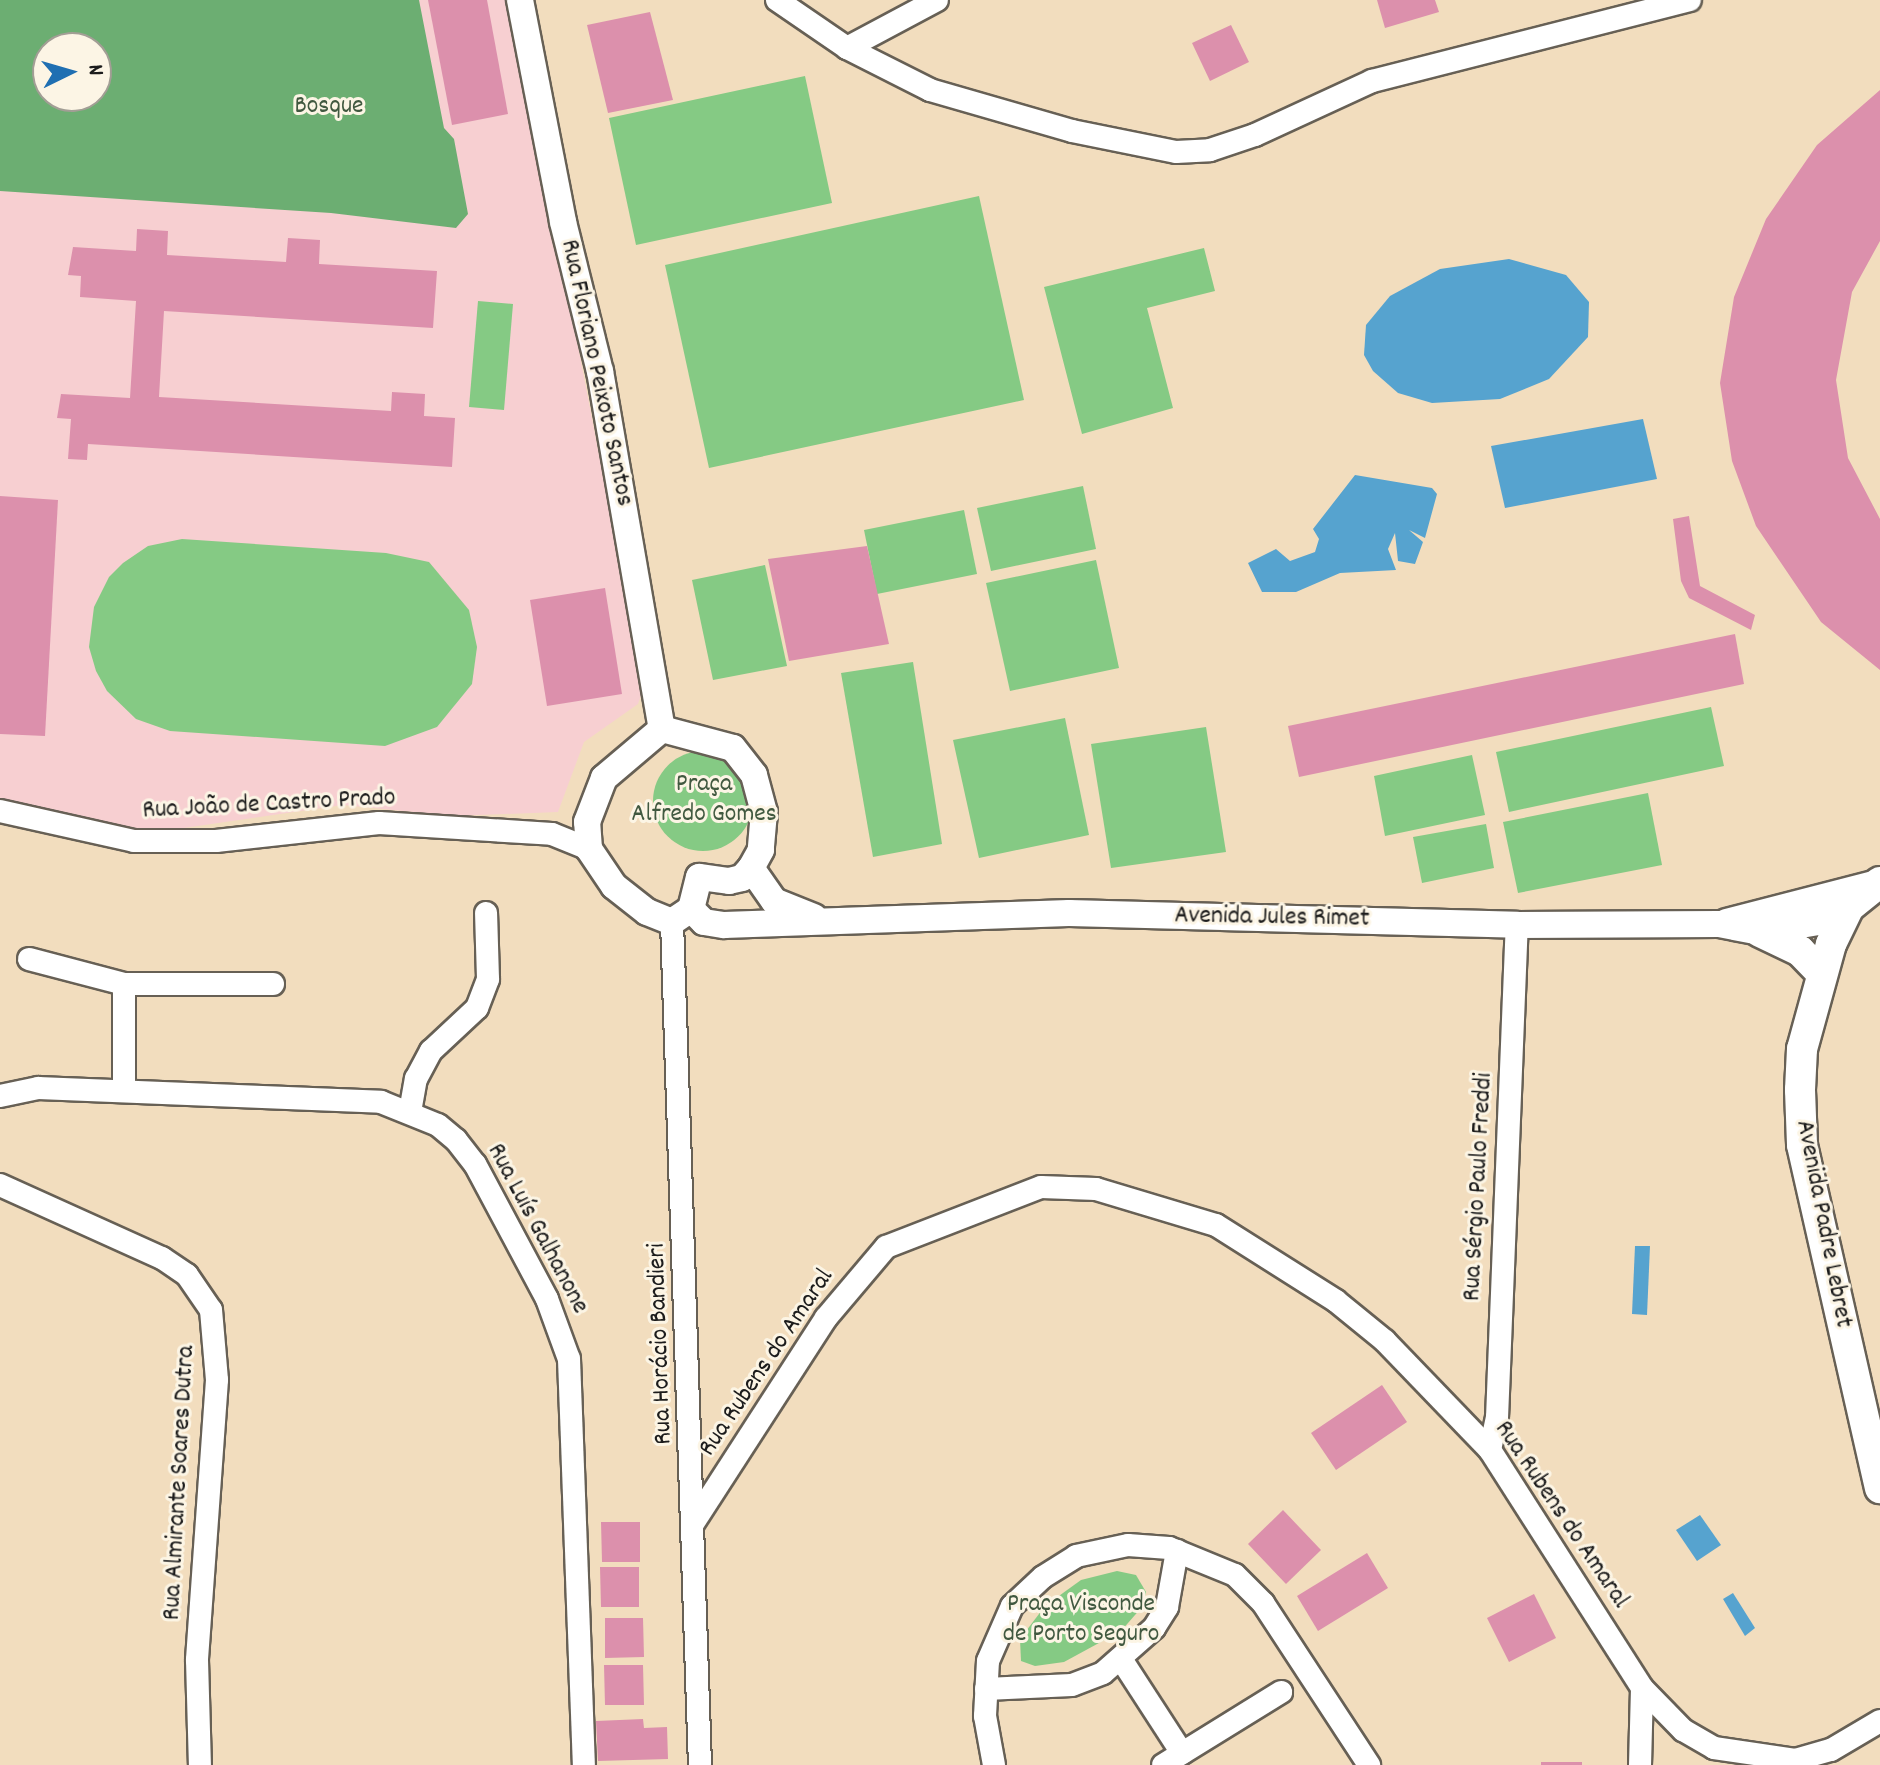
<!DOCTYPE html>
<meta charset="utf-8">
<style>
body{margin:0}
#map{position:relative;width:1880px;height:1765px;overflow:hidden;background:#f2ddbe;font-family:Dekko,sans-serif}
div>[style]{position:absolute}
[style*='--x']{left:calc(var(--x)*1px);top:calc(var(--y)*1px);width:calc(var(--w)*1px);rotate:calc(var(--a)*1deg)}
.built>*{inset:0;background:#f7cfd1}
.green>*{inset:0;background:#85ca84}
.round{border-radius:50%}
.forest>*{inset:0;background:#6cae72}
.water>*{inset:0;background:#56a3cf}
.building>*{inset:0;background:#dc90ac}
.roads{filter:drop-shadow(2px 0 #676055) drop-shadow(-2px 0 #676055) drop-shadow(0 2px #676055) drop-shadow(0 -2px #676055)}
.minor>*{height:22px;margin:-11px;padding:0 11px;transform-origin:11px;border-radius:11px;background:#fff}
.tertiary>*{height:26px;margin:-13px;padding:0 13px;transform-origin:13px;border-radius:13px;background:#fff}
.secondary>*{height:30px;margin:-15px;padding:0 15px;transform-origin:15px;border-radius:15px;background:#fff}
span{translate:-50% -50%;white-space:nowrap;text-align:center;line-height:1.15;-webkit-text-stroke:6px #fcf5e5;paint-order:stroke}
.park-label{font-size:26px;color:#415940}
.street-label{font-size:26px;color:#1c1c1c}
.north{position:absolute;left:32px;top:32px;width:80px;height:80px;box-sizing:border-box;background:#fcf5e5;border:2px solid #a29e95;border-radius:50%;rotate:85deg;font-size:22px;font-weight:700;line-height:32px;text-align:center;color:#1c1c1c}
.north::after{content:'';display:block;margin:auto;width:28px;height:36px;background:#1f6fb2;clip-path:polygon(50% 0,100% 100%,50% 72%,0 100%)}
</style>
<div id="map">
<div class="built">
<i style="clip-path:polygon(evenodd,0 0,511px 0,644px 687px,638px 704px,584px 742px,558px 812px,454px 816px,343px 805px,163px 831px,90px 823px,0 798px,0 0,48px 48px,96px 48px,96px 96px,48px 96px,48px 48px)"></i>
</div>
<div class="green">
<i style="clip-path:polygon(805px 76px,832px 203px,636px 245px,609px 118px)"></i>
<i style="clip-path:polygon(979px 196px,1024px 400px,709px 468px,665px 265px)"></i>
<i style="clip-path:polygon(1204px 248px,1215px 291px,1147px 308px,1173px 408px,1082px 434px,1044px 287px)"></i>
<i style="clip-path:polygon(478px 301px,513px 304px,504px 410px,469px 407px)"></i>
<i style="clip-path:polygon(1083px 486px,1096px 549px,991px 571px,977px 508px)"></i>
<i style="clip-path:polygon(964px 510px,977px 574px,877px 594px,864px 530px)"></i>
<i style="clip-path:polygon(182px 539px,386px 553px,429px 562px,469px 610px,477px 647px,472px 684px,437px 727px,385px 746px,170px 731px,136px 719px,107px 691px,96px 671px,89px 647px,94px 607px,109px 577px,123px 563px,148px 546px)"></i>
<i style="clip-path:polygon(1096px 560px,1119px 668px,1010px 691px,986px 583px)"></i>
<i style="clip-path:polygon(765px 565px,787px 666px,713px 680px,692px 580px)"></i>
<i style="clip-path:polygon(913px 662px,942px 844px,873px 857px,841px 673px)"></i>
<i style="clip-path:polygon(1711px 707px,1724px 766px,1509px 812px,1496px 752px)"></i>
<i style="clip-path:polygon(1065px 718px,1089px 835px,979px 858px,953px 740px)"></i>
<i style="clip-path:polygon(1206px 727px,1226px 852px,1111px 868px,1091px 744px)"></i>
<i class="round" style="left:653px;top:751px;width:100px;height:100px"></i>
<i style="clip-path:polygon(1472px 755px,1485px 815px,1385px 836px,1374px 776px)"></i>
<i style="clip-path:polygon(1648px 793px,1662px 865px,1518px 893px,1503px 822px)"></i>
<i style="clip-path:polygon(1486px 824px,1494px 868px,1422px 883px,1413px 837px)"></i>
<i style="clip-path:polygon(1117px 1571px,1136px 1575px,1146px 1592px,1142px 1607px,1121px 1631px,1064px 1662px,1035px 1666px,1021px 1661px,1020px 1639px,1045px 1606px,1081px 1580px)"></i>
</div>
<div class="forest">
<i style="clip-path:polygon(evenodd,0 0,419px 0,444px 128px,454px 139px,468px 214px,456px 228px,331px 213px,0 191px,0 0,48px 48px,96px 48px,96px 96px,48px 96px,48px 48px)"></i>
</div>
<div class="water">
<i style="clip-path:polygon(1509px 259px,1566px 275px,1589px 302px,1588px 337px,1549px 379px,1500px 399px,1432px 403px,1398px 393px,1373px 371px,1364px 355px,1366px 325px,1390px 296px,1440px 269px)"></i>
<i style="clip-path:polygon(1643px 419px,1657px 479px,1505px 508px,1491px 446px)"></i>
<i style="clip-path:polygon(1355px 475px,1432px 488px,1437px 494px,1425px 538px,1409px 530px,1423px 542px,1415px 564px,1398px 561px,1395px 533px,1388px 549px,1396px 570px,1340px 573px,1296px 592px,1262px 592px,1248px 563px,1276px 549px,1290px 561px,1315px 552px,1319px 539px,1313px 529px)"></i>
<i style="clip-path:polygon(1635px 1246px,1650px 1246px,1647px 1315px,1632px 1314px)"></i>
<i style="clip-path:polygon(1700px 1515px,1721px 1545px,1697px 1561px,1676px 1530px)"></i>
<i style="clip-path:polygon(1733px 1593px,1755px 1628px,1745px 1636px,1723px 1599px)"></i>
</div>
<div class="building">
<i style="clip-path:polygon(428px 0,487px 0,508px 114px,452px 125px)"></i>
<i style="clip-path:polygon(1377px 0,1435px 0,1439px 12px,1385px 28px)"></i>
<i style="clip-path:polygon(650px 12px,673px 100px,608px 113px,587px 25px)"></i>
<i style="clip-path:polygon(1231px 25px,1249px 62px,1210px 81px,1192px 43px)"></i>
<i style="clip-path:polygon(1880px 90px,1880px 241px,1852px 292px,1836px 380px,1848px 458px,1880px 519px,1880px 670px,1821px 622px,1756px 526px,1732px 461px,1720px 383px,1734px 297px,1766px 219px,1817px 145px)"></i>
<i style="clip-path:polygon(137px 229px,168px 231px,167px 255px,286px 262px,288px 238px,320px 240px,319px 264px,437px 271px,433px 328px,164px 311px,159px 397px,391px 411px,392px 392px,425px 394px,424px 416px,455px 418px,452px 467px,88px 444px,87px 460px,68px 459px,71px 419px,57px 418px,61px 394px,130px 398px,136px 301px,80px 297px,81px 276px,68px 275px,73px 247px,136px 251px)"></i>
<i style="clip-path:polygon(0 496px,58px 500px,45px 736px,0 734px)"></i>
<i style="clip-path:polygon(1689px 516px,1700px 586px,1755px 615px,1751px 630px,1689px 598px,1681px 581px,1673px 519px)"></i>
<i style="clip-path:polygon(867px 546px,889px 644px,789px 661px,768px 559px)"></i>
<i style="clip-path:polygon(605px 588px,622px 694px,547px 706px,530px 600px)"></i>
<i style="clip-path:polygon(1735px 634px,1744px 684px,1299px 777px,1288px 726px)"></i>
<i style="clip-path:polygon(1382px 1385px,1407px 1422px,1336px 1470px,1311px 1433px)"></i>
<i style="clip-path:polygon(1283px 1510px,1321px 1550px,1286px 1584px,1248px 1544px)"></i>
<i style="clip-path:polygon(601px 1522px,640px 1522px,640px 1562px,602px 1562px)"></i>
<i style="clip-path:polygon(1367px 1553px,1388px 1588px,1318px 1631px,1297px 1596px)"></i>
<i style="clip-path:polygon(600px 1567px,639px 1567px,639px 1607px,601px 1607px)"></i>
<i style="clip-path:polygon(1534px 1594px,1556px 1638px,1509px 1662px,1487px 1618px)"></i>
<i style="clip-path:polygon(605px 1618px,643px 1618px,644px 1657px,605px 1658px)"></i>
<i style="clip-path:polygon(604px 1665px,643px 1665px,644px 1705px,605px 1705px)"></i>
<i style="clip-path:polygon(643px 1719px,644px 1728px,667px 1727px,668px 1759px,598px 1761px,596px 1721px)"></i>
<i style="clip-path:polygon(1541px 1762px,1582px 1762px,1582px 1765px,1541px 1765px)"></i>
</div>
<div class="roads">
<div class="minor">
<i style="--x:777;--y:0;--w:85;--a:34.4"></i>
<i style="--x:847;--y:48;--w:93;--a:26.8"></i>
<i style="--x:930;--y:90;--w:148;--a:16.1"></i>
<i style="--x:1072;--y:131;--w:106;--a:11.4"></i>
<i style="--x:1176;--y:152;--w:34;--a:-3"></i>
<i style="--x:1210;--y:150;--w:47;--a:-18.4"></i>
<i style="--x:1255;--y:135;--w:129;--a:-24.8"></i>
<i style="--x:1372;--y:81;--w:328;--a:-14.3"></i>
<i style="--x:847;--y:48;--w:102;--a:-28.1"></i>
<i style="--x:0;--y:811;--w:137;--a:12.6"></i>
<i style="--x:134;--y:841;--w:82;--a:0"></i>
<i style="--x:216;--y:841;--w:164;--a:-6.3"></i>
<i style="--x:379;--y:823;--w:173;--a:3.6"></i>
<i style="--x:552;--y:834;--w:40;--a:22"></i>
<i style="--x:672;--y:922;--w:843;--a:88.1"></i>
<i style="--x:29;--y:959;--w:98;--a:14.7"></i>
<i style="--x:124;--y:984;--w:149;--a:0"></i>
<i style="--x:124;--y:984;--w:106;--a:90"></i>
<i style="--x:0;--y:1096;--w:39;--a:-12"></i>
<i style="--x:38;--y:1088;--w:343;--a:2.3"></i>
<i style="--x:381;--y:1102;--w:61;--a:22"></i>
<i style="--x:438;--y:1125;--w:23;--a:40"></i>
<i style="--x:456;--y:1140;--w:31;--a:52"></i>
<i style="--x:475;--y:1164;--w:153;--a:61.9"></i>
<i style="--x:547;--y:1299;--w:64;--a:69.9"></i>
<i style="--x:569;--y:1359;--w:406;--a:87.9"></i>
<i style="--x:410;--y:1112;--w:34;--a:-80"></i>
<i style="--x:416;--y:1079;--w:32;--a:-62"></i>
<i style="--x:431;--y:1051;--w:63;--a:-43.1"></i>
<i style="--x:477;--y:1008;--w:31;--a:-69"></i>
<i style="--x:488;--y:979;--w:66;--a:-91.7"></i>
<i style="--x:0;--y:1185;--w:178;--a:24.3"></i>
<i style="--x:162;--y:1258;--w:30;--a:34"></i>
<i style="--x:187;--y:1275;--w:42;--a:55.6"></i>
<i style="--x:211;--y:1310;--w:70;--a:85.1"></i>
<i style="--x:217;--y:1380;--w:281;--a:94.1"></i>
<i style="--x:197;--y:1660;--w:105;--a:88.4"></i>
<i style="--x:1490;--y:1450;--w:33;--a:-78"></i>
<i style="--x:1497;--y:1418;--w:493;--a:-87.7"></i>
<i style="--x:694;--y:1522;--w:243;--a:-57.1"></i>
<i style="--x:826;--y:1318;--w:93;--a:-49.8"></i>
<i style="--x:886;--y:1247;--w:166;--a:-21.2"></i>
<i style="--x:1041;--y:1187;--w:55;--a:2.1"></i>
<i style="--x:1096;--y:1189;--w:125;--a:16.7"></i>
<i style="--x:1216;--y:1225;--w:142;--a:32.3"></i>
<i style="--x:1336;--y:1301;--w:63;--a:39.2"></i>
<i style="--x:1385;--y:1341;--w:151;--a:46.1"></i>
<i style="--x:1490;--y:1450;--w:282;--a:57.4"></i>
<i style="--x:1642;--y:1688;--w:59;--a:45.7"></i>
<i style="--x:1683;--y:1730;--w:36;--a:30"></i>
<i style="--x:1714;--y:1748;--w:82;--a:8.4"></i>
<i style="--x:1795;--y:1760;--w:37;--a:-16"></i>
<i style="--x:1831;--y:1750;--w:57;--a:-30.6"></i>
<i style="--x:1121;--y:1659;--w:112;--a:57"></i>
<i style="--x:986;--y:1689;--w:86;--a:-2.7"></i>
<i style="--x:1072;--y:1685;--w:33;--a:-21"></i>
<i style="--x:1103;--y:1673;--w:68;--a:-41.4"></i>
<i style="--x:1154;--y:1628;--w:25;--a:-58"></i>
<i style="--x:1167;--y:1607;--w:57;--a:-79.9"></i>
<i style="--x:994;--y:1765;--w:50;--a:-100.4"></i>
<i style="--x:985;--y:1716;--w:55;--a:-86.9"></i>
<i style="--x:988;--y:1661;--w:60;--a:-66.4"></i>
<i style="--x:1012;--y:1606;--w:42;--a:-43.1"></i>
<i style="--x:1043;--y:1577;--w:39;--a:-32"></i>
<i style="--x:1076;--y:1556;--w:53;--a:-11.9"></i>
<i style="--x:1128;--y:1545;--w:41;--a:4.2"></i>
<i style="--x:1169;--y:1548;--w:71;--a:22.2"></i>
<i style="--x:1235;--y:1575;--w:40;--a:45"></i>
<i style="--x:1263;--y:1603;--w:194;--a:56.8"></i>
<i style="--x:1163;--y:1765;--w:139;--a:-31.7"></i>
<i style="--x:1640;--y:1765;--w:77;--a:-88.5"></i>
</div>
<div class="tertiary">
<i style="--x:520;--y:0;--w:226;--a:79"></i>
<i style="--x:563;--y:222;--w:154;--a:76.1"></i>
<i style="--x:600;--y:371;--w:363;--a:80.2"></i>
<i style="--x:662;--y:729;--w:73;--a:15"></i>
<i style="--x:733;--y:748;--w:34;--a:52"></i>
<i style="--x:754;--y:775;--w:38;--a:75"></i>
<i style="--x:764;--y:812;--w:38;--a:95"></i>
<i style="--x:761;--y:850;--w:21;--a:119"></i>
<i style="--x:751;--y:868;--w:13;--a:132"></i>
<i style="--x:742;--y:878;--w:13;--a:167"></i>
<i style="--x:729;--y:881;--w:30;--a:-172"></i>
<i style="--x:699;--y:877;--w:33;--a:104"></i>
<i style="--x:691;--y:909;--w:23;--a:146"></i>
<i style="--x:672;--y:922;--w:27;--a:-158"></i>
<i style="--x:647;--y:912;--w:42;--a:-141.8"></i>
<i style="--x:614;--y:886;--w:45;--a:-124"></i>
<i style="--x:589;--y:849;--w:27;--a:-94"></i>
<i style="--x:587;--y:822;--w:47;--a:-68.9"></i>
<i style="--x:604;--y:778;--w:76;--a:-40.2"></i>
<i style="--x:751;--y:868;--w:40;--a:55.1"></i>
<i style="--x:774;--y:901;--w:43;--a:21.8"></i>
<i style="--x:691;--y:909;--w:18;--a:45"></i>
<i style="--x:704;--y:922;--w:20;--a:9"></i>
<i style="--x:724;--y:925;--w:345;--a:-2"></i>
<i style="--x:1069;--y:913;--w:448;--a:1.5"></i>
<i style="--x:1517;--y:925;--w:202;--a:-0.3"></i>
<i style="--x:1719;--y:924;--w:42;--a:11"></i>
<i style="--x:1760;--y:932;--w:83;--a:-9.7"></i>
<i style="--x:1726;--y:922;--w:157;--a:-14.4"></i>
</div>
<div class="secondary">
<i style="--x:1880;--y:882;--w:40;--a:141"></i>
<i style="--x:1849;--y:907;--w:41;--a:115.9"></i>
<i style="--x:1831;--y:944;--w:109;--a:105.4"></i>
<i style="--x:1802;--y:1049;--w:41;--a:92.8"></i>
<i style="--x:1800;--y:1090;--w:55;--a:87.9"></i>
<i style="--x:1802;--y:1145;--w:352;--a:77.2"></i>
<i style="--x:1760;--y:932;--w:44;--a:25.4"></i>
<i style="--x:1800;--y:951;--w:30;--a:46"></i>
</div>
</div>
<div class="park-label">
<span style="left:329px;top:107px">Bosque</span>
<span style="left:704px;top:800px">Praça<br>Alfredo Gomes</span>
<span style="left:1081px;top:1620px">Praça Visconde<br>de Porto Seguro</span>
</div>
<div class="street-label">
<span style="left:596px;top:373px;rotate:78deg">Rua Floriano Peixoto Santos</span>
<span style="left:269px;top:805px;rotate:-3deg">Rua João de Castro Prado</span>
<span style="left:1272px;top:918px;rotate:1deg">Avenida Jules Rimet</span>
<span style="left:1479px;top:1187px;rotate:-87deg">Rua Sérgio Paulo Freddi</span>
<span style="left:1823px;top:1224px;rotate:79deg">Avenida Padre Lebret</span>
<span style="left:537px;top:1229px;rotate:62deg">Rua Luís Galhanone</span>
<span style="left:661px;top:1344px;rotate:-92deg">Rua Horácio Bandieri</span>
<span style="left:767px;top:1363px;rotate:-56deg">Rua Rubens do Amaral</span>
<span style="left:180px;top:1483px;rotate:-87deg">Rua Almirante Soares Dutra</span>
<span style="left:1561px;top:1515px;rotate:56deg">Rua Rubens do Amaral</span>
</div>
<div class="north">N</div>
</div>
